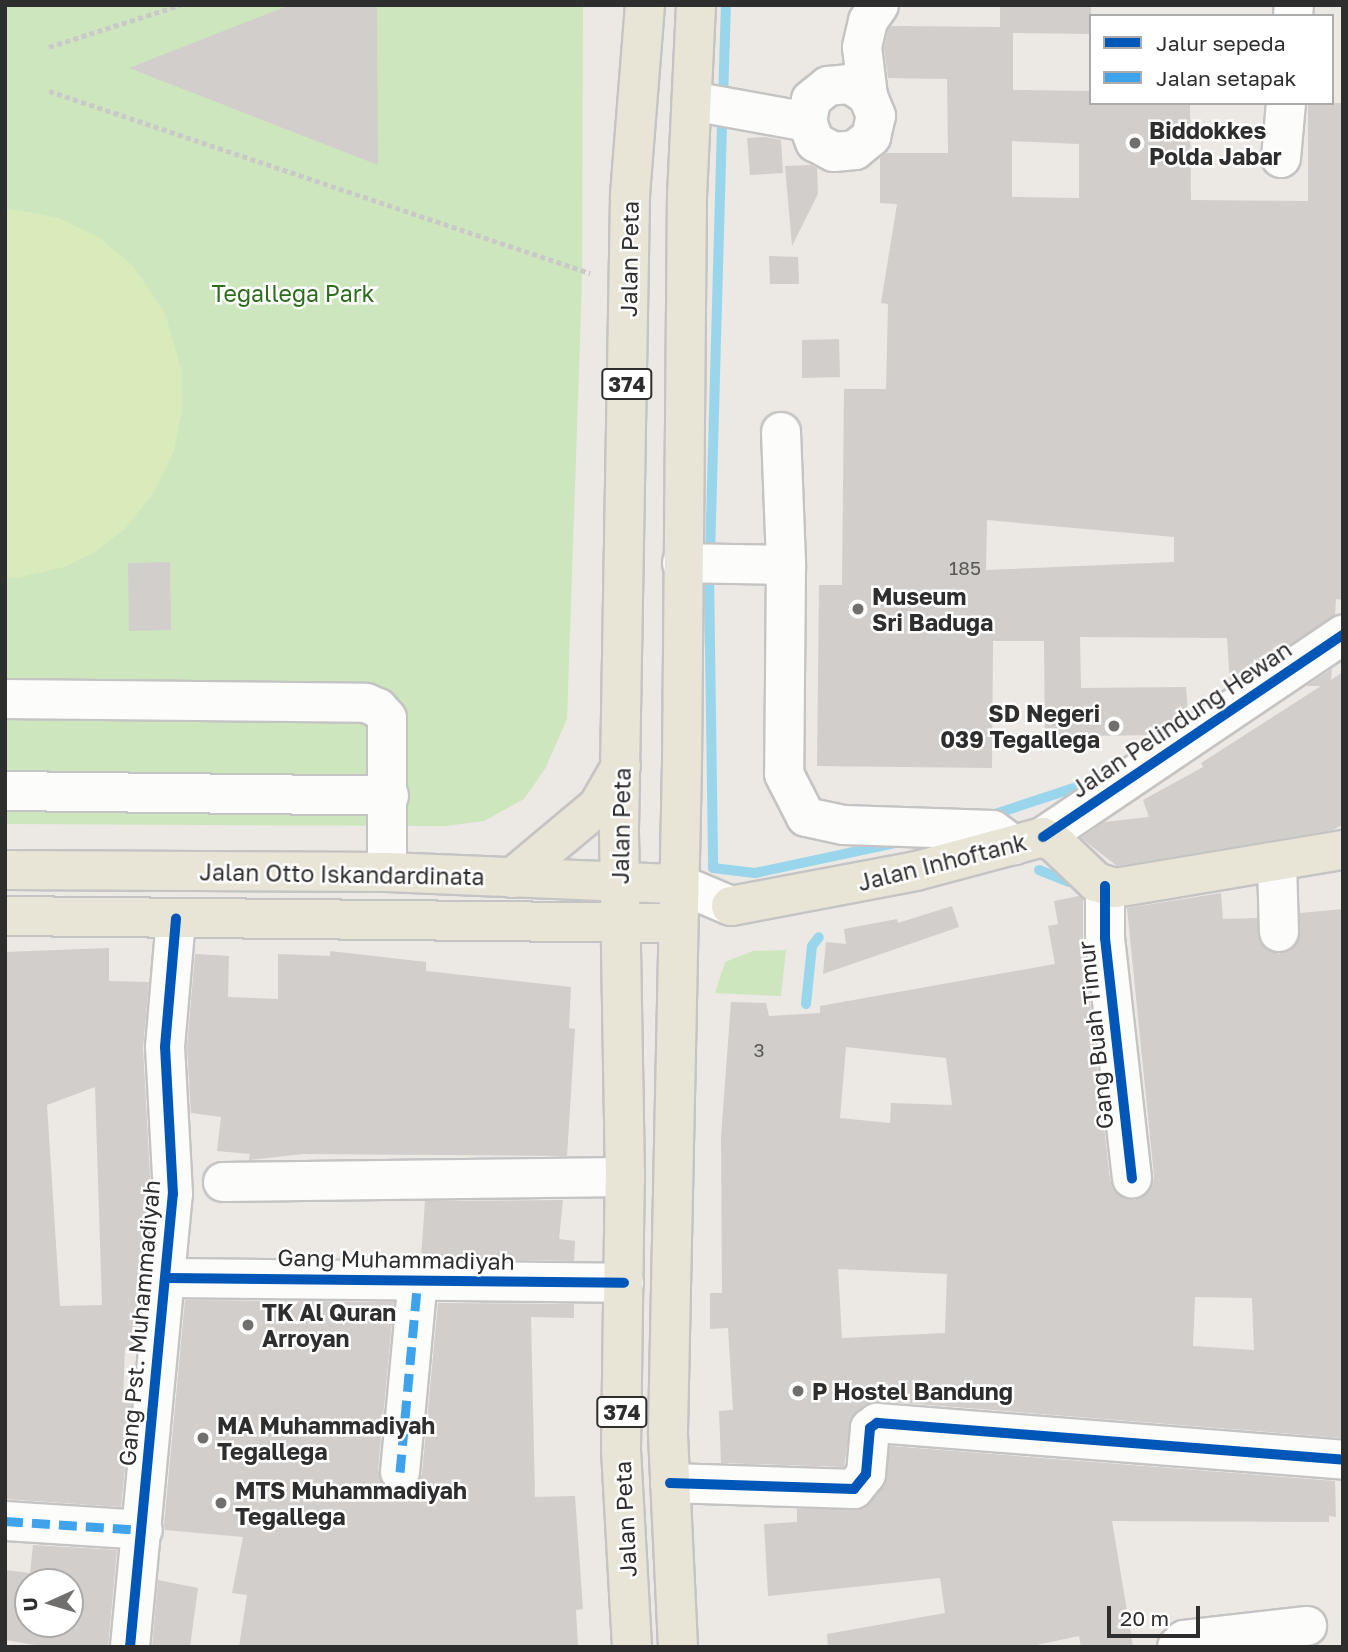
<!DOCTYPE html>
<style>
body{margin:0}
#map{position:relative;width:1348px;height:1652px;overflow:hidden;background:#ece8e4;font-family:"Golos Text",sans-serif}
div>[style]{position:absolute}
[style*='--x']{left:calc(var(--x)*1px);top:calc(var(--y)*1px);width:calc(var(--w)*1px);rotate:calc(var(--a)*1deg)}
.green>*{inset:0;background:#cee6be}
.pitch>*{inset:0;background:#d9eabb}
.stream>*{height:10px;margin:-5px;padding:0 5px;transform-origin:5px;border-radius:5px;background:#99d6ec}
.building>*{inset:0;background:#d1cecb}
.path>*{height:4.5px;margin-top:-2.25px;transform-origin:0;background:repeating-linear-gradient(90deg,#c9c9c8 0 5px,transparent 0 8.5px)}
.roads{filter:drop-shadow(2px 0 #c5c4c5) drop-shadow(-2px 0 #c5c4c5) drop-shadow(0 2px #c5c4c5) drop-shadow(0 -2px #c5c4c5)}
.minor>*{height:38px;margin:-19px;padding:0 19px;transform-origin:19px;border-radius:19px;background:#fcfcfb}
.major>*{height:38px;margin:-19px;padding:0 19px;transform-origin:19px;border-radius:19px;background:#e8e4d6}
.quiet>*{height:9px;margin-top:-4.5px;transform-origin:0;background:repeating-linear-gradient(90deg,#3ea3eb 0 18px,transparent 0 27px)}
.cycleway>*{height:10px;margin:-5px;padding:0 5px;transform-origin:5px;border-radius:5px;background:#0057b8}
.dots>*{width:19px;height:19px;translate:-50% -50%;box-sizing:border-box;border:4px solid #fff;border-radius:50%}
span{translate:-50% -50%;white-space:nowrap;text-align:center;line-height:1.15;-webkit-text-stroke:5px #fff;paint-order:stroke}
.number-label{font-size:19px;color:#585857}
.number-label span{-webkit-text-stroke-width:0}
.shield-label span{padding:2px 5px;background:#fff;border:2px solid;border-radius:5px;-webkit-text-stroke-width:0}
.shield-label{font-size:21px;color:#2e2e2e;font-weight:700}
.poi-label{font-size:23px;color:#2e2e2e;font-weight:700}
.left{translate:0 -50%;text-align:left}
.right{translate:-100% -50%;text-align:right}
.street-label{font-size:23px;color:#2e2e2e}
.park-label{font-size:23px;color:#2c6e1b}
.frame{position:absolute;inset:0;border:7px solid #2e2e2e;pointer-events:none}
.legend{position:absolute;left:1089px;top:14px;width:245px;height:91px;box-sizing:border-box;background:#fff;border:2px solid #ababab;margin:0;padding:9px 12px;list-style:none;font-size:21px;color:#2e2e2e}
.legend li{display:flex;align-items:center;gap:14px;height:35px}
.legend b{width:35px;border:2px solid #ababab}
.north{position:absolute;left:14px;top:1568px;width:70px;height:70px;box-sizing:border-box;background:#fff;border:2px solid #ababab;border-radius:50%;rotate:266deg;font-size:19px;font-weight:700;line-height:28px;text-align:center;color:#2e2e2e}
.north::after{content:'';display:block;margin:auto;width:24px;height:32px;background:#706f6e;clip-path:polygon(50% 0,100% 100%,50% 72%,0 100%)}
.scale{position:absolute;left:1107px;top:1606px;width:93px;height:32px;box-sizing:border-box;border:4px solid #2e2e2e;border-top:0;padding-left:9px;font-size:21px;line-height:24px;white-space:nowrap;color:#2e2e2e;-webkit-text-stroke:5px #fff;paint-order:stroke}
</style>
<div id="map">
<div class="green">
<i style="clip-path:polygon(5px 5px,583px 5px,582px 283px,567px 719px,545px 769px,524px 799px,484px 821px,446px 826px,5px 824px)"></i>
<i style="clip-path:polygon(786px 950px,781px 996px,715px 993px,725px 962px,753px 951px)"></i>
</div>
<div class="pitch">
<i style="clip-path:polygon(5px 208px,59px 218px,98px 237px,132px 265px,165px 313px,181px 369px,182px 410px,174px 451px,154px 492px,125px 529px,93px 553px,64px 567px,17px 578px,5px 577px)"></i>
</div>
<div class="stream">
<i style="--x:723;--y:99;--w:94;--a:-88.2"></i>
<i style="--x:710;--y:555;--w:440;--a:-88.4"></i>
<i style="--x:709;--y:572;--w:296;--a:89.2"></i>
<i style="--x:713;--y:868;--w:42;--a:6.8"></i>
<i style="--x:755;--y:873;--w:143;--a:-12.1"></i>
<i style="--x:989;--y:816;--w:115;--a:-18.3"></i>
<i style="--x:1039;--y:870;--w:32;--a:22"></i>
<i style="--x:806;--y:1004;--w:58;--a:-84.1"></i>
<i style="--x:812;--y:946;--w:11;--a:-52"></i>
</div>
<div class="building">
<i style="clip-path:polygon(290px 5px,377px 5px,378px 165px,129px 68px)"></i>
<i style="clip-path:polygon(evenodd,1000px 5px,1091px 5px,1091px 34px,1013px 33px,1013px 90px,1091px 91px,1091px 103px,1190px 103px,1191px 200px,1308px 201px,1308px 103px,1342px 103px,1343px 600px,1336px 599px,1335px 615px,1230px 685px,1227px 638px,1080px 637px,1081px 688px,1186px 687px,1188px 713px,1156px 735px,1083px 736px,1083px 749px,1045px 749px,1044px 641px,993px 641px,992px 768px,817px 766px,819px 585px,842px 585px,844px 389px,886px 389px,888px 304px,881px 303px,897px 204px,880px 203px,880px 158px,886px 153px,948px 153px,947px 79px,888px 78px,884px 48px,888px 30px,891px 26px,1000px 27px,1000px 5px,1012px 141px,1079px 144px,1079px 198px,1012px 197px,1012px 141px,1000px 5px,987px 520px,1174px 537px,1174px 562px,986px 570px,987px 520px)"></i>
<i style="clip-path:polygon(765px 137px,781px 140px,783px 173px,750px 175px,747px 138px)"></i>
<i style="clip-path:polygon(811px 165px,817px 168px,818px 194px,792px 246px,785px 166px)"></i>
<i style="clip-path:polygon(769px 256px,798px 257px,799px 284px,770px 284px)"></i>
<i style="clip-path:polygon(839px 339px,840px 377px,802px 378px,802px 340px)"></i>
<i style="clip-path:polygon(170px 562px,171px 630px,129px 631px,128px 563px)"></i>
<i style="clip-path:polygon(1332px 669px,1331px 680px,1343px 672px,1343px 824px,1333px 830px,1117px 866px,1081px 838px,1104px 822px,1149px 817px,1143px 800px,1203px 767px,1201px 763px,1321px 686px,1306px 686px)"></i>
<i style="clip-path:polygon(evenodd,1221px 893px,1223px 919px,1257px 918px,1260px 943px,1279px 954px,1298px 942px,1300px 913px,1343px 909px,1343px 1438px,879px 1401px,864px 1405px,851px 1418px,844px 1467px,721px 1463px,719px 1411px,733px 1410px,728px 1328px,710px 1329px,710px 1293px,722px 1293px,721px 1137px,731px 1002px,766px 1003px,769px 1016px,820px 1013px,820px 1006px,1055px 964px,1048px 926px,1058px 924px,1054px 901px,1079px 896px,1083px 899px,1083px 940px,1110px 1180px,1123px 1198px,1135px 1200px,1152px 1187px,1154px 1176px,1127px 908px,1221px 893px,846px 1047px,946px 1058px,952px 1105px,891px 1103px,890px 1123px,840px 1118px,846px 1047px,1221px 893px,838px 1269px,947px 1274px,945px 1333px,842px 1338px,838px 1269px,1221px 893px,1195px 1297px,1252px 1298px,1254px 1350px,1193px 1346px,1195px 1297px)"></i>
<i style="clip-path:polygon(952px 906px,959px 927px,823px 974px,826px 942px,846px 944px,844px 929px,897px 919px,898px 923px)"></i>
<i style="clip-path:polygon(evenodd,109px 948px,109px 981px,149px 982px,143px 1048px,151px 1194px,136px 1348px,125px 1347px,123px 1397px,132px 1397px,121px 1507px,5px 1499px,5px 952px,109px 948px,95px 1087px,102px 1305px,60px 1306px,47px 1105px,95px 1087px)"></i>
<i style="clip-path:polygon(330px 951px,426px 962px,426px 971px,571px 987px,569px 1028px,575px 1029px,567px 1156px,303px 1154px,249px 1160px,250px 1154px,217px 1151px,221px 1117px,191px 1113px,187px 1047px,195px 954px,229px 956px,228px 997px,278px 999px,278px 954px,330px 956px)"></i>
<i style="clip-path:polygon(563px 1200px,559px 1239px,575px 1241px,574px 1261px,421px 1258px,425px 1201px)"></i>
<i style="clip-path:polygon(185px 1300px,394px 1302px,378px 1470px,387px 1489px,399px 1494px,417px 1485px,422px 1474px,438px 1303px,574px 1304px,574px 1318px,531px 1317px,535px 1497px,575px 1496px,583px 1609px,576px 1610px,578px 1647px,239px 1647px,247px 1595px,232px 1593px,243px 1537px,165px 1530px,164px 1525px)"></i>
<i style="clip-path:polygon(890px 1446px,1335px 1481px,1336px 1517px,1329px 1516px,1329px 1522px,1112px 1521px,1133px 1647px,1081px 1647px,1079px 1636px,1027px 1647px,828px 1647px,827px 1634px,945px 1613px,940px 1578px,768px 1596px,764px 1524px,797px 1522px,797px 1509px,864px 1509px,883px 1487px)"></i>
<i style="clip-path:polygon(evenodd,33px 1545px,117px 1550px,108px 1647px,47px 1647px,5px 1640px,5px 1570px,30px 1573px,33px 1545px,28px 1582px,70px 1582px,70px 1624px,28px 1624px,28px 1582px)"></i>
<i style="clip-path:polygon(158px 1580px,198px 1588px,190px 1647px,152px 1647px)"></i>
</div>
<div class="path">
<i style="--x:49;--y:47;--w:138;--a:-17.8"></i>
<i style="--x:49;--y:91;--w:571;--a:18.59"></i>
</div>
<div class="roads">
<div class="minor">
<i style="--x:1293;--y:16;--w:11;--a:-85"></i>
<i style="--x:868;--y:96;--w:22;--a:-146"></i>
<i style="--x:850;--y:84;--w:22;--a:175"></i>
<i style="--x:828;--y:86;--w:22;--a:141"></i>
<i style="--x:811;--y:100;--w:22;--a:100"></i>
<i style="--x:807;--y:122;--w:22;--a:68"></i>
<i style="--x:815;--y:142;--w:21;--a:28"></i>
<i style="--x:834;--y:152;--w:21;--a:-5"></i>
<i style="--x:855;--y:150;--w:21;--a:-39"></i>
<i style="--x:871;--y:137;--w:22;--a:-77"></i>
<i style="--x:876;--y:116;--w:22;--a:-112"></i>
<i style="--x:868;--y:96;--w:49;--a:-97"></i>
<i style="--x:862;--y:47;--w:27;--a:-77"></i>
<i style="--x:868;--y:21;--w:19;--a:-55"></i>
<i style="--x:692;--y:101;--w:117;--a:10.3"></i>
<i style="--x:1281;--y:158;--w:55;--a:-84.8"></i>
<i style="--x:781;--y:432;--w:133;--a:87.8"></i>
<i style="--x:682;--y:563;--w:104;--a:1.1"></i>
<i style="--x:786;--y:565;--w:209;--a:90.5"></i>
<i style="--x:784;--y:774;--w:48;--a:62.9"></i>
<i style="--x:806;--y:817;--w:39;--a:12"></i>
<i style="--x:844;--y:825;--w:149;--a:1.9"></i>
<i style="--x:993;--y:830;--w:26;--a:36"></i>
<i style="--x:5;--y:699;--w:361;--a:0.6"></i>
<i style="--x:366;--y:703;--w:13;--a:23"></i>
<i style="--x:378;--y:708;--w:13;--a:48"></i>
<i style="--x:387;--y:718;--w:154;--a:90"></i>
<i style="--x:5;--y:791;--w:384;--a:0.7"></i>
<i style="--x:1043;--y:837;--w:362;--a:-34"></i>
<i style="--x:1277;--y:862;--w:70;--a:88.4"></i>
<i style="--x:679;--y:884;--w:56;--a:22.9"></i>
<i style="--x:1105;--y:886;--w:52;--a:90"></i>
<i style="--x:1105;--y:938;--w:242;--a:83.6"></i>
<i style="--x:223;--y:1182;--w:402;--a:-0.7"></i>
<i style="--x:167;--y:1278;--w:457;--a:0.6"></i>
<i style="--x:400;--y:1472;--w:194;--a:-84.7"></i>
<i style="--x:670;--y:1483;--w:184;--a:1.9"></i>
<i style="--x:854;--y:1489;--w:19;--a:-51"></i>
<i style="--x:866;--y:1474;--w:46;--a:-85"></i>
<i style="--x:870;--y:1428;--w:9;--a:-36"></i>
<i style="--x:877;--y:1423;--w:467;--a:4.5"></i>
<i style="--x:5;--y:1521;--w:138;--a:3.7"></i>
<i style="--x:130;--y:1647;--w:455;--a:-84.6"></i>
<i style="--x:173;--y:1194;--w:147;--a:-93.1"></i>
<i style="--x:165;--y:1047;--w:129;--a:-85.1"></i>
<i style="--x:1177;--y:1647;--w:10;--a:-45"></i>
<i style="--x:1184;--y:1640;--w:124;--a:-6.5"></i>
</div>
<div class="major">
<i style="--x:5;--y:870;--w:382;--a:0.3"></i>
<i style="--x:387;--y:872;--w:292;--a:2.4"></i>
<i style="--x:512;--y:878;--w:112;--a:-39.9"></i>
<i style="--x:598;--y:806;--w:46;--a:-60.1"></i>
<i style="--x:731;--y:906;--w:188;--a:-10.7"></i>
<i style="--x:916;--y:871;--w:131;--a:-15"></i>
<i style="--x:1043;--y:837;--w:13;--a:27"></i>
<i style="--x:1055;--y:843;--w:57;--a:43.6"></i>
<i style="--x:1096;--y:882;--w:20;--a:18"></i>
<i style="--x:1115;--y:888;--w:231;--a:-9.5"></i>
<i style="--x:5;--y:916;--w:673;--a:0.6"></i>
<i style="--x:632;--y:1647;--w:198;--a:-93.2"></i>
<i style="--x:621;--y:1449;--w:272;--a:-89.2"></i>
<i style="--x:625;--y:1177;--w:349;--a:-91"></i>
<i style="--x:619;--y:828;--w:633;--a:-89"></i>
<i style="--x:630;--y:195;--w:191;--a:-85.5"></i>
<i style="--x:678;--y:1647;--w:216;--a:-92.7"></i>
<i style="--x:668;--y:1431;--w:666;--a:-88.8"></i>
<i style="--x:682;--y:765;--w:569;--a:-89.5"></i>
<i style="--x:687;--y:196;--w:191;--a:-87.3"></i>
</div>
</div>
<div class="quiet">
<i style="--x:400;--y:1472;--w:194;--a:-84.7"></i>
<i style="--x:5;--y:1521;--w:138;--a:3.7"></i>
</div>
<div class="cycleway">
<i style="--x:1043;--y:837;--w:362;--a:-34"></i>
<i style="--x:1105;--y:886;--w:52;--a:90"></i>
<i style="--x:1105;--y:938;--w:242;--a:83.6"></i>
<i style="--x:167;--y:1278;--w:457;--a:0.6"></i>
<i style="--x:670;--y:1483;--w:184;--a:1.9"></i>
<i style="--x:854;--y:1489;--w:19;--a:-51"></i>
<i style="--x:866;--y:1474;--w:46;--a:-85"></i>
<i style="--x:870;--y:1428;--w:9;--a:-36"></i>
<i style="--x:877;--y:1423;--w:467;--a:4.5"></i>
<i style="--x:130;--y:1647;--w:455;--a:-84.6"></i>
<i style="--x:173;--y:1194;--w:147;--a:-93.1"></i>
<i style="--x:165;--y:1047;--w:129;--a:-85.1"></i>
</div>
<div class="dots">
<i style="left:1135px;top:143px;background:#706f6e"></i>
<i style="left:858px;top:609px;background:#706f6e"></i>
<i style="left:1114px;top:726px;background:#706f6e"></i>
<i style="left:248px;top:1325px;background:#706f6e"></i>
<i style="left:798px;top:1391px;background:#706f6e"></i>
<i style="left:203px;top:1438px;background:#706f6e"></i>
<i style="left:221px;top:1503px;background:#706f6e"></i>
</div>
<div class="number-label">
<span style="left:965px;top:568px">185</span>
<span style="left:759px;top:1050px">3</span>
</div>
<div class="shield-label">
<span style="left:627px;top:384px">374</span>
<span style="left:622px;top:1412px">374</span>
</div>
<div class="poi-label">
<span class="left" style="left:1149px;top:143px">Biddokkes<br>Polda Jabar</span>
<span class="left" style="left:872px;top:609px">Museum<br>Sri Baduga</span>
<span class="right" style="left:1100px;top:726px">SD Negeri<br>039 Tegallega</span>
<span class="left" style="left:262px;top:1325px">TK Al Quran<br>Arroyan</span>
<span class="left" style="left:812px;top:1391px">P Hostel Bandung</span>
<span class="left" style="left:217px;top:1438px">MA Muhammadiyah<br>Tegallega</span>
<span class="left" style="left:235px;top:1503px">MTS Muhammadiyah<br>Tegallega</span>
</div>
<div class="street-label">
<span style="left:629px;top:259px;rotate:-89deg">Jalan Peta</span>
<span style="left:1181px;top:719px;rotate:-34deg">Jalan Pelindung Hewan</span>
<span style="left:621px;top:826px;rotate:-89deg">Jalan Peta</span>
<span style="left:942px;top:862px;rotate:-14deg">Jalan Inhoftank</span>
<span style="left:342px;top:874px;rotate:1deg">Jalan Otto Iskandardinata</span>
<span style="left:1095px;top:1035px;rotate:-96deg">Gang Buah Timur</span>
<span style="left:396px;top:1259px;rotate:1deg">Gang Muhammadiyah</span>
<span style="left:139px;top:1323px;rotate:-85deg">Gang Pst. Muhammadiyah</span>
<span style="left:625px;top:1519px;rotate:-93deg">Jalan Peta</span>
</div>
<div class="park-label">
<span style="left:293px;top:293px">Tegallega Park</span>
</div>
<div class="frame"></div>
<ul class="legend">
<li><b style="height:9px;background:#0057b8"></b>Jalur sepeda</li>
<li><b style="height:9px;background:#3ea3eb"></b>Jalan setapak</li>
</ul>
<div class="north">U</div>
<div class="scale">20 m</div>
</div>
